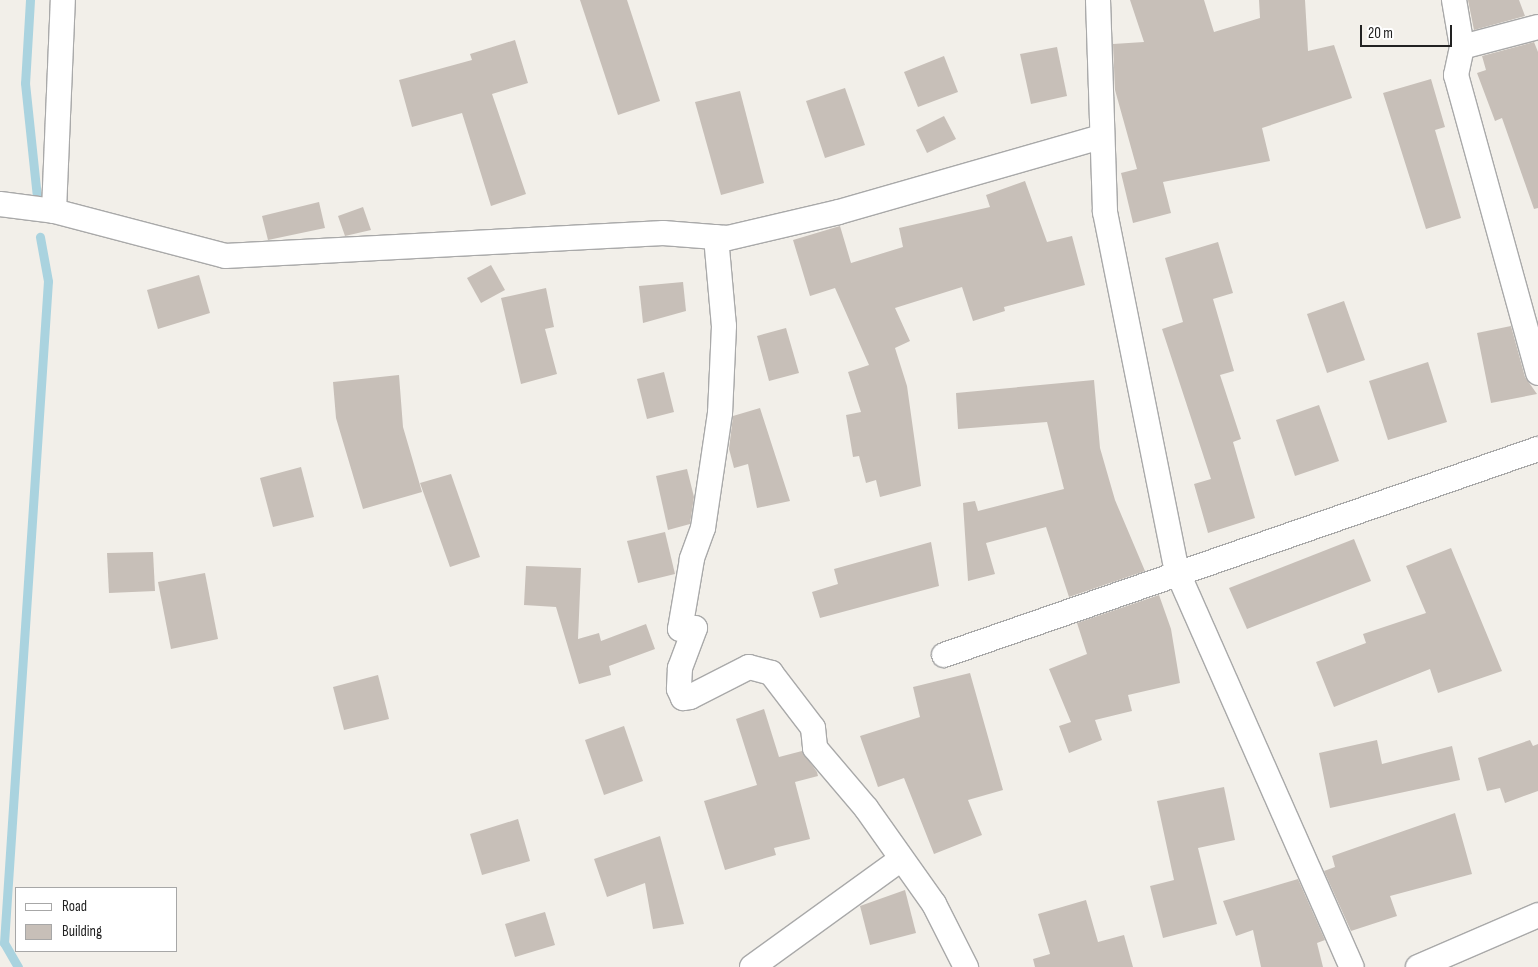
<!DOCTYPE html>
<style>
body{margin:0}
#map{position:relative;width:1538px;height:967px;overflow:hidden;background:#f2efe9;font-family:"Sofia Sans Condensed",sans-serif}
div>[style]{position:absolute}
[style*='--x']{left:calc(var(--x)*1px);top:calc(var(--y)*1px);width:calc(var(--w)*1px);rotate:calc(var(--a)*1deg)}
.stream>*{height:9px;margin:-4.5px;padding:0 4.5px;transform-origin:4.5px;border-radius:4.5px;background:#aad3df}
.building>*{inset:0;background:#c7bfb8}
.roads{filter:drop-shadow(1px 0 #a9a9a9) drop-shadow(-1px 0 #a9a9a9) drop-shadow(0 1px #a9a9a9) drop-shadow(0 -1px #a9a9a9)}
.street>*{height:24px;margin:-12px;padding:0 12px;transform-origin:12px;border-radius:12px;background:#fff}
span{translate:-50% -50%;white-space:nowrap;text-align:center;line-height:1.15;-webkit-text-stroke:4px #fff;paint-order:stroke}
.legend{position:absolute;left:15px;top:887px;width:162px;height:65px;box-sizing:border-box;background:#fff;border:1px solid #a7a7a7;margin:0;padding:6px 9px;list-style:none;font-size:15px;color:#222}
.legend li{display:flex;align-items:center;gap:10px;height:25px}
.legend b{width:25px;border:1px solid #a7a7a7}
.scale{position:absolute;left:1360px;top:25px;width:92px;height:22px;box-sizing:border-box;border:2px solid #222;border-top:0;padding-left:6px;font-size:15px;line-height:18px;white-space:nowrap;color:#222;-webkit-text-stroke:4px #fff;paint-order:stroke}
</style>
<div id="map">
<div class="stream">
<i style="--x:30;--y:0;--w:83;--a:93.4"></i>
<i style="--x:25;--y:83;--w:115;--a:84"></i>
<i style="--x:18;--y:967;--w:28;--a:-120"></i>
<i style="--x:4;--y:943;--w:663;--a:-86.2"></i>
<i style="--x:48;--y:281;--w:45;--a:-100.3"></i>
</div>
<div class="building">
<i style="clip-path:polygon(580px 0,627px 0,660px 101px,618px 115px)"></i>
<i style="clip-path:polygon(1130px 0,1204px 0,1214px 32px,1260px 18px,1259px 0,1305px 0,1308px 51px,1334px 45px,1352px 98px,1262px 128px,1270px 161px,1163px 182px,1171px 213px,1133px 223px,1121px 173px,1137px 169px,1115px 90px,1113px 44px,1144px 42px)"></i>
<i style="clip-path:polygon(1468px 0,1519px 0,1525px 16px,1474px 30px)"></i>
<i style="clip-path:polygon(515px 40px,528px 83px,492px 94px,526px 194px,491px 206px,462px 113px,412px 127px,399px 80px,472px 60px,470px 54px)"></i>
<i style="clip-path:polygon(1534px 42px,1538px 52px,1538px 208px,1534px 209px,1502px 118px,1495px 121px,1477px 73px,1486px 70px,1482px 56px)"></i>
<i style="clip-path:polygon(1057px 47px,1067px 96px,1031px 104px,1020px 54px)"></i>
<i style="clip-path:polygon(944px 56px,958px 92px,918px 107px,904px 72px)"></i>
<i style="clip-path:polygon(1431px 79px,1445px 127px,1435px 130px,1461px 218px,1426px 229px,1383px 93px)"></i>
<i style="clip-path:polygon(845px 88px,865px 145px,825px 158px,806px 101px)"></i>
<i style="clip-path:polygon(740px 91px,764px 183px,721px 195px,695px 102px)"></i>
<i style="clip-path:polygon(944px 116px,956px 139px,927px 153px,916px 130px)"></i>
<i style="clip-path:polygon(1025px 181px,1047px 242px,1072px 236px,1085px 285px,1004px 307px,1005px 311px,973px 321px,962px 287px,895px 308px,910px 341px,895px 348px,907px 386px,921px 486px,880px 497px,876px 480px,866px 483px,859px 456px,853px 457px,846px 415px,861px 412px,848px 372px,869px 365px,835px 288px,810px 296px,793px 240px,840px 226px,851px 263px,903px 247px,899px 228px,990px 207px,986px 195px)"></i>
<i style="clip-path:polygon(319px 202px,325px 228px,268px 240px,262px 216px)"></i>
<i style="clip-path:polygon(363px 207px,371px 230px,345px 236px,338px 216px)"></i>
<i style="clip-path:polygon(1218px 242px,1233px 293px,1213px 299px,1234px 371px,1220px 375px,1241px 439px,1233px 442px,1255px 518px,1208px 533px,1194px 484px,1211px 479px,1162px 329px,1183px 322px,1165px 258px)"></i>
<i style="clip-path:polygon(491px 265px,505px 290px,481px 303px,467px 278px)"></i>
<i style="clip-path:polygon(199px 275px,210px 313px,158px 329px,147px 290px)"></i>
<i style="clip-path:polygon(683px 282px,686px 311px,643px 323px,639px 286px)"></i>
<i style="clip-path:polygon(546px 288px,554px 327px,545px 329px,557px 374px,521px 384px,501px 298px)"></i>
<i style="clip-path:polygon(1344px 301px,1365px 360px,1327px 373px,1307px 314px)"></i>
<i style="clip-path:polygon(1511px 326px,1525px 377px,1537px 394px,1491px 403px,1477px 333px)"></i>
<i style="clip-path:polygon(786px 328px,799px 373px,769px 381px,757px 336px)"></i>
<i style="clip-path:polygon(1428px 362px,1447px 422px,1388px 440px,1369px 381px)"></i>
<i style="clip-path:polygon(664px 372px,674px 412px,647px 419px,637px 379px)"></i>
<i style="clip-path:polygon(399px 375px,403px 427px,422px 492px,363px 509px,336px 418px,333px 382px)"></i>
<i style="clip-path:polygon(1094px 380px,1100px 448px,1115px 500px,1145px 571px,1069px 597px,1046px 527px,986px 543px,995px 574px,968px 581px,963px 503px,975px 501px,978px 511px,1064px 489px,1047px 422px,958px 429px,956px 393px)"></i>
<i style="clip-path:polygon(1319px 405px,1339px 461px,1295px 476px,1276px 420px)"></i>
<i style="clip-path:polygon(760px 408px,790px 501px,757px 508px,748px 464px,734px 468px,729px 449px,733px 416px)"></i>
<i style="clip-path:polygon(301px 467px,314px 517px,273px 527px,260px 478px)"></i>
<i style="clip-path:polygon(687px 469px,694px 497px,690px 524px,668px 530px,656px 476px)"></i>
<i style="clip-path:polygon(451px 474px,480px 557px,450px 567px,420px 483px)"></i>
<i style="clip-path:polygon(665px 532px,675px 574px,638px 583px,627px 541px)"></i>
<i style="clip-path:polygon(1354px 539px,1371px 581px,1247px 629px,1229px 588px)"></i>
<i style="clip-path:polygon(931px 542px,939px 586px,820px 618px,812px 592px,838px 584px,834px 569px)"></i>
<i style="clip-path:polygon(1451px 548px,1502px 671px,1438px 693px,1430px 669px,1334px 707px,1316px 662px,1366px 643px,1363px 634px,1426px 613px,1406px 566px)"></i>
<i style="clip-path:polygon(153px 552px,155px 591px,109px 593px,107px 553px)"></i>
<i style="clip-path:polygon(526px 566px,581px 568px,578px 639px,599px 633px,601px 641px,646px 624px,655px 649px,609px 666px,611px 675px,579px 684px,556px 607px,524px 605px)"></i>
<i style="clip-path:polygon(205px 573px,218px 639px,171px 649px,158px 582px)"></i>
<i style="clip-path:polygon(1159px 595px,1171px 629px,1180px 683px,1128px 695px,1132px 711px,1095px 720px,1102px 740px,1069px 753px,1059px 726px,1071px 722px,1049px 669px,1087px 654px,1077px 623px)"></i>
<i style="clip-path:polygon(970px 673px,1003px 790px,968px 800px,982px 835px,934px 854px,904px 778px,878px 787px,860px 736px,920px 717px,913px 687px)"></i>
<i style="clip-path:polygon(378px 675px,389px 719px,344px 730px,333px 687px)"></i>
<i style="clip-path:polygon(764px 709px,779px 757px,802px 751px,817px 772px,818px 776px,795px 782px,810px 839px,774px 848px,776px 855px,725px 870px,704px 801px,757px 785px,736px 719px)"></i>
<i style="clip-path:polygon(624px 726px,643px 781px,604px 795px,585px 740px)"></i>
<i style="clip-path:polygon(1377px 740px,1382px 764px,1452px 746px,1460px 780px,1330px 808px,1319px 753px)"></i>
<i style="clip-path:polygon(1530px 740px,1533px 746px,1538px 744px,1538px 791px,1505px 803px,1500px 788px,1487px 791px,1478px 758px)"></i>
<i style="clip-path:polygon(1224px 787px,1235px 840px,1198px 848px,1217px 924px,1163px 938px,1150px 886px,1174px 880px,1157px 801px)"></i>
<i style="clip-path:polygon(1455px 813px,1472px 874px,1390px 896px,1397px 916px,1351px 931px,1324px 871px,1335px 867px,1332px 856px)"></i>
<i style="clip-path:polygon(518px 819px,530px 861px,482px 875px,470px 834px)"></i>
<i style="clip-path:polygon(660px 836px,684px 924px,653px 929px,645px 883px,607px 897px,594px 859px)"></i>
<i style="clip-path:polygon(1298px 879px,1325px 940px,1317px 943px,1323px 967px,1261px 967px,1253px 930px,1236px 936px,1223px 901px)"></i>
<i style="clip-path:polygon(905px 890px,916px 933px,870px 945px,860px 906px)"></i>
<i style="clip-path:polygon(1086px 900px,1098px 942px,1124px 935px,1133px 967px,1035px 967px,1033px 959px,1050px 954px,1038px 914px)"></i>
<i style="clip-path:polygon(545px 912px,555px 945px,515px 957px,505px 924px)"></i>
</div>
<div class="roads">
<div class="street">
<i style="--x:1098;--y:0;--w:212;--a:88.1"></i>
<i style="--x:1105;--y:212;--w:366;--a:78.7"></i>
<i style="--x:1177;--y:571;--w:433;--a:66.2"></i>
<i style="--x:1454;--y:0;--w:48;--a:80.3"></i>
<i style="--x:1462;--y:47;--w:79;--a:-14.7"></i>
<i style="--x:1462;--y:47;--w:29;--a:102"></i>
<i style="--x:1456;--y:75;--w:309;--a:74.6"></i>
<i style="--x:0;--y:204;--w:54;--a:7.4"></i>
<i style="--x:54;--y:211;--w:177;--a:14.7"></i>
<i style="--x:225;--y:256;--w:439;--a:-3"></i>
<i style="--x:663;--y:233;--w:65;--a:4.4"></i>
<i style="--x:728;--y:238;--w:114;--a:-13.2"></i>
<i style="--x:839;--y:212;--w:273;--a:-16"></i>
<i style="--x:54;--y:211;--w:211;--a:-87.6"></i>
<i style="--x:716;--y:237;--w:89;--a:84.9"></i>
<i style="--x:724;--y:326;--w:87;--a:92.6"></i>
<i style="--x:720;--y:413;--w:116;--a:98.4"></i>
<i style="--x:703;--y:528;--w:33;--a:110"></i>
<i style="--x:692;--y:559;--w:71;--a:99.7"></i>
<i style="--x:680;--y:629;--w:15;--a:-4"></i>
<i style="--x:695;--y:628;--w:43;--a:110.6"></i>
<i style="--x:680;--y:668;--w:21;--a:93"></i>
<i style="--x:679;--y:689;--w:10;--a:66"></i>
<i style="--x:683;--y:698;--w:7;--a:-8"></i>
<i style="--x:690;--y:697;--w:66;--a:-27"></i>
<i style="--x:749;--y:667;--w:23;--a:15"></i>
<i style="--x:771;--y:673;--w:69;--a:52.6"></i>
<i style="--x:813;--y:728;--w:20;--a:84"></i>
<i style="--x:815;--y:748;--w:79;--a:49.6"></i>
<i style="--x:866;--y:808;--w:118;--a:54.7"></i>
<i style="--x:934;--y:904;--w:71;--a:63.1"></i>
<i style="--x:944;--y:655;--w:629;--a:-19.13"></i>
<i style="--x:752;--y:967;--w:184;--a:-35.9"></i>
<i style="--x:1418;--y:967;--w:131;--a:-23.4"></i>
</div>
</div>
<ul class="legend">
<li><b style="height:6px;background:#fff"></b>Road</li>
<li><b style="height:14px;background:#c7bfb8"></b>Building</li>
</ul>
<div class="scale">20 m</div>
</div>
